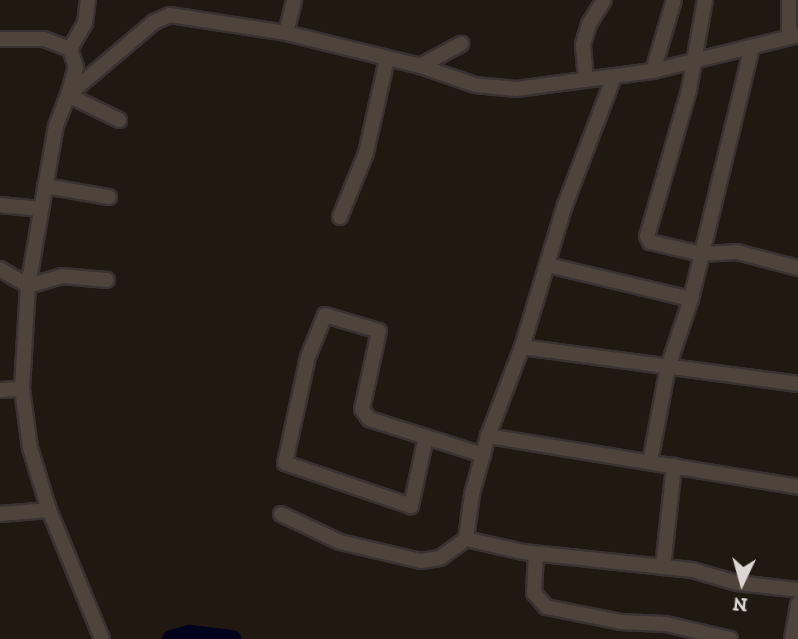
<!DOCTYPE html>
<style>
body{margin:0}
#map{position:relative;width:798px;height:639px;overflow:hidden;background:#221812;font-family:"Zilla Slab",serif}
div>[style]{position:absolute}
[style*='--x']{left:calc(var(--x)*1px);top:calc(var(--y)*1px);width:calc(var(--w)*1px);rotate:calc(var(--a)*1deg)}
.river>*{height:19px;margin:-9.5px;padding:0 9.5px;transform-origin:9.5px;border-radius:9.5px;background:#00031b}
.roads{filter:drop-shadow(2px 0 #393230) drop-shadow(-2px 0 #393230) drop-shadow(0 2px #393230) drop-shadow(0 -2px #393230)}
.minor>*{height:14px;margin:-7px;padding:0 7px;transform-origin:7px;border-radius:7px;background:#4f443c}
span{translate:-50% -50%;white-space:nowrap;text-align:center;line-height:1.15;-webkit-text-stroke:6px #221812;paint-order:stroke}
.north{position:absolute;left:707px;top:548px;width:70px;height:70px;-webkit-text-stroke:5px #221812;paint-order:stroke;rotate:185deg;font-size:19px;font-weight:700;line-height:28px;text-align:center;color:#ddd6d2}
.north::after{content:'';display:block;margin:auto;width:24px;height:32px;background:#ddd6d2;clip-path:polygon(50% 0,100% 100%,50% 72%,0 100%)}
</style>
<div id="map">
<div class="river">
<i style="--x:171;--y:639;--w:19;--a:-16"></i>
<i style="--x:189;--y:634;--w:43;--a:6.6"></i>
</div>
<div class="roads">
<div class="minor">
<i style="--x:705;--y:0;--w:91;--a:100.1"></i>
<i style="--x:689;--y:90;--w:152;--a:106"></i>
<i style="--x:647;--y:236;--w:7;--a:63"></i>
<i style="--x:650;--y:242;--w:52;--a:13.2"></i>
<i style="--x:701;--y:254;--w:36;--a:-3"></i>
<i style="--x:737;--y:252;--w:63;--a:14.7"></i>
<i style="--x:286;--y:33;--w:34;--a:-76"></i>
<i style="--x:789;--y:36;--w:36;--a:-90"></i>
<i style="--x:0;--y:39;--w:44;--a:0"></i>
<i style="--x:44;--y:39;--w:28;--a:21"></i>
<i style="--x:70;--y:49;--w:19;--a:72"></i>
<i style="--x:76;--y:67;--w:29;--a:106"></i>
<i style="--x:68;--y:95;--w:57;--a:26.1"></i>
<i style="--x:70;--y:49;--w:30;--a:-60"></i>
<i style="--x:85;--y:23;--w:23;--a:-83"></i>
<i style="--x:420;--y:66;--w:47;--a:-28.2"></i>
<i style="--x:653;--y:71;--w:74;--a:-73.5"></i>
<i style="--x:586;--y:80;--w:36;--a:-95"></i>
<i style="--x:583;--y:44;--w:21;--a:-73"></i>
<i style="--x:589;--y:24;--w:28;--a:-58"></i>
<i style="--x:45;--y:186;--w:65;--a:9.8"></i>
<i style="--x:0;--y:205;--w:41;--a:5.6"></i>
<i style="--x:340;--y:217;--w:69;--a:-67.9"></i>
<i style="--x:366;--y:153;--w:96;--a:-77.4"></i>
<i style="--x:548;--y:265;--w:147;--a:13.4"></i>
<i style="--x:0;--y:269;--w:33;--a:31"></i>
<i style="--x:28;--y:286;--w:35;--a:-16"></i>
<i style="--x:62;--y:276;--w:45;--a:5.1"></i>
<i style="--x:522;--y:347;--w:278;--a:7.6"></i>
<i style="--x:0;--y:390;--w:22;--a:-3"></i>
<i style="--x:488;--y:436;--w:314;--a:9.3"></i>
<i style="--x:426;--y:437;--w:71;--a:102.3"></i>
<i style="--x:411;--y:506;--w:133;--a:-161.2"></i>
<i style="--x:285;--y:463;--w:108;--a:-77.8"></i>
<i style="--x:308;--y:357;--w:45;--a:-68"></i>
<i style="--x:325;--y:315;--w:56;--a:16.5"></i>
<i style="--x:379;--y:331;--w:80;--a:102.3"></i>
<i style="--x:362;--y:409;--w:12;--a:55"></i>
<i style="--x:369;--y:419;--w:120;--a:17.5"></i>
<i style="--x:650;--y:462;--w:97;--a:-79.3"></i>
<i style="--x:668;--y:367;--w:72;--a:-71.3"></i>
<i style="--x:691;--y:299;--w:260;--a:-76.4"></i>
<i style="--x:0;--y:514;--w:49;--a:-4.7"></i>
<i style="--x:281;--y:514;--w:65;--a:25.4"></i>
<i style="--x:340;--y:542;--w:83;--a:13.2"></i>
<i style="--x:421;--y:561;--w:19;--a:-9"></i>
<i style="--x:440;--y:558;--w:32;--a:-36"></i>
<i style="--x:466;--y:539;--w:45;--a:-82.4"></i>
<i style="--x:472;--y:494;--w:60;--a:-74.6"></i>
<i style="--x:488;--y:436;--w:95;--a:-69.1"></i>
<i style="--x:522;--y:347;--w:148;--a:-73.2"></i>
<i style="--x:565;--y:205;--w:137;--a:-69.1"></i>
<i style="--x:466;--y:539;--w:58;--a:12.8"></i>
<i style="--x:523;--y:552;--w:170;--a:6.1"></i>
<i style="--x:692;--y:570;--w:47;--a:16.1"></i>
<i style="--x:737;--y:583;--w:61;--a:6.5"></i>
<i style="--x:536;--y:554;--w:39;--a:93"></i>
<i style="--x:534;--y:593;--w:18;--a:49"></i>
<i style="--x:546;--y:607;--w:76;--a:11.3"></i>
<i style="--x:621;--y:622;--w:45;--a:2.5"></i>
<i style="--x:666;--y:624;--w:66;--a:13.2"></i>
<i style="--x:663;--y:567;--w:102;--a:-83.8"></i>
<i style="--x:102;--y:639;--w:139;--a:-112.3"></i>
<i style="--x:49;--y:510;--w:65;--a:-107"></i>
<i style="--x:30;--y:448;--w:60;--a:-97.7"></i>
<i style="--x:22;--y:389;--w:103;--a:-86.7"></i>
<i style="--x:28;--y:286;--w:162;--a:-80.1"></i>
<i style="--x:56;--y:126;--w:33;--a:-69"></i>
<i style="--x:68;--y:95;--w:113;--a:-40.3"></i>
<i style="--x:154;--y:22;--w:17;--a:-24"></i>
<i style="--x:170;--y:15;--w:117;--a:8.8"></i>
<i style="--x:286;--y:33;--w:138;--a:13.8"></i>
<i style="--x:420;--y:66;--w:58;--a:19.1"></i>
<i style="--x:475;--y:85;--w:41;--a:5.6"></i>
<i style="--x:516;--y:89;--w:138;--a:-7.5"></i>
<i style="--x:653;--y:71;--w:149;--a:-13.9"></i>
<i style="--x:792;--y:639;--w:36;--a:-80"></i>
</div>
</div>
<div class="north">N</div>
</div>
